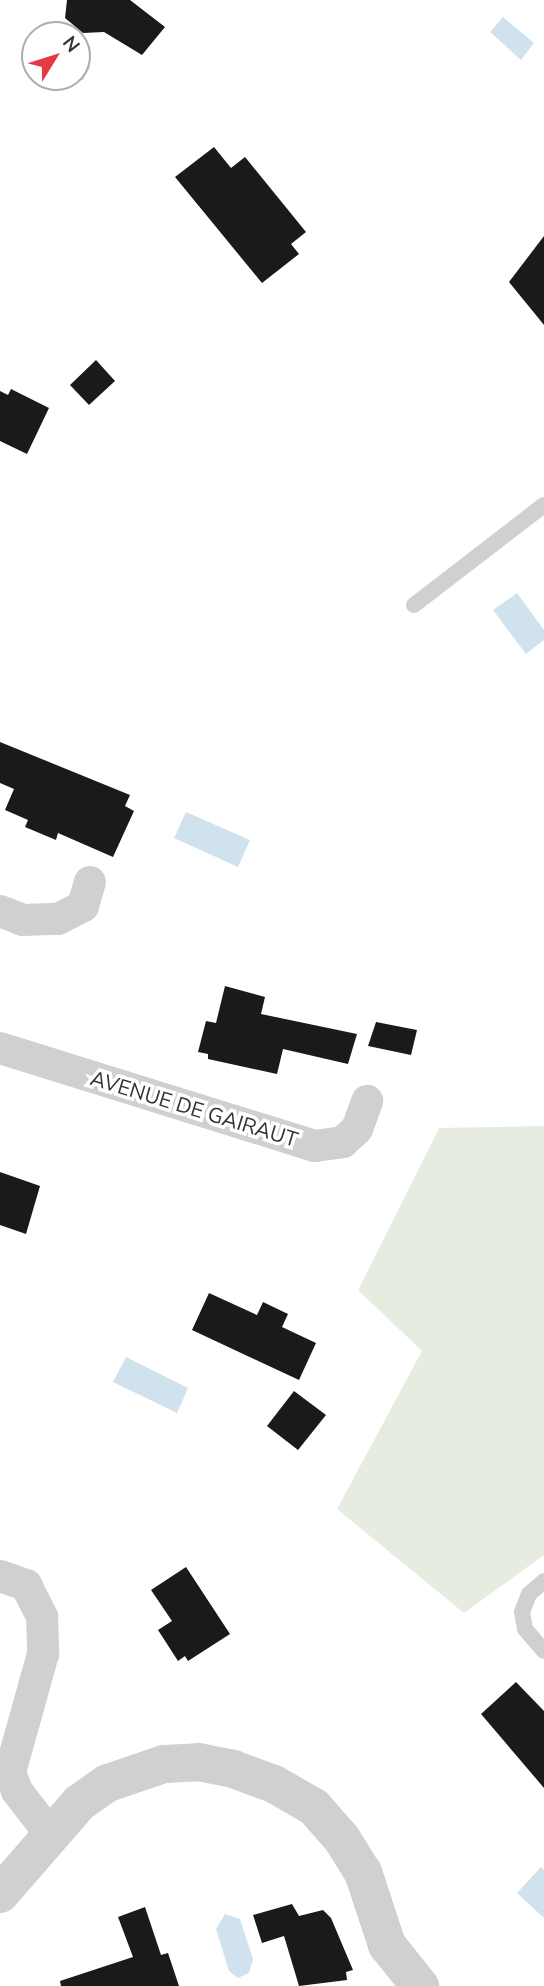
<!DOCTYPE html>
<style>
body{margin:0}
#map{position:relative;width:544px;height:1986px;overflow:hidden;background:#fff;font-family:"Nunito Sans",sans-serif}
div>[style]{position:absolute}
[style*='--x']{left:calc(var(--x)*1px);top:calc(var(--y)*1px);width:calc(var(--w)*1px);rotate:calc(var(--a)*1deg)}
.green>*{inset:0;background:#e6ecdf}
.water>*{inset:0;background:#cfe2ee}
.building>*{inset:0;background:#1a1a1a}
.service>*{height:16px;margin:-8px;padding:0 8px;transform-origin:8px;border-radius:8px;background:#d0d0d0}
.minor>*{height:32px;margin:-16px;padding:0 16px;transform-origin:16px;border-radius:16px;background:#d0d0d0}
.tertiary>*{height:38px;margin:-19px;padding:0 19px;transform-origin:19px;border-radius:19px;background:#d0d0d0}
span{translate:-50% -50%;white-space:nowrap;text-align:center;line-height:1.15;-webkit-text-stroke:7px #fff;paint-order:stroke}
.street-label{font-size:21px;color:#333}
.north{position:absolute;left:21px;top:21px;width:70px;height:70px;box-sizing:border-box;background:#fff;border:2px solid #adadad;border-radius:50%;rotate:52deg;font-size:19px;font-weight:700;line-height:28px;text-align:center;color:#333}
.north::after{content:'';display:block;margin:auto;width:24px;height:32px;background:#e63946;clip-path:polygon(50% 0,100% 100%,50% 72%,0 100%)}
</style>
<div id="map">
<div class="green">
<i style="clip-path:polygon(544px 1126px,544px 1555px,464px 1613px,337px 1509px,422px 1351px,358px 1290px,439px 1128px)"></i>
</div>
<div class="water">
<i style="clip-path:polygon(503px 17px,534px 43px,521px 60px,490px 32px)"></i>
<i style="clip-path:polygon(82px 56px,90px 67px,83px 80px,33px 82px,32px 58px,35px 77px,77px 77px,77px 57px)"></i>
<i style="clip-path:polygon(517px 593px,544px 630px,544px 640px,526px 654px,493px 610px)"></i>
<i style="clip-path:polygon(186px 812px,250px 840px,238px 867px,174px 838px)"></i>
<i style="clip-path:polygon(126px 1357px,188px 1388px,177px 1413px,113px 1382px)"></i>
<i style="clip-path:polygon(541px 1867px,544px 1870px,544px 1918px,517px 1893px)"></i>
<i style="clip-path:polygon(225px 1914px,240px 1919px,253px 1959px,249px 1973px,238px 1978px,229px 1971px,216px 1929px)"></i>
</div>
<div class="building">
<i style="clip-path:polygon(67px 0,130px 0,165px 27px,142px 55px,104px 32px,83px 33px,65px 18px)"></i>
<i style="clip-path:polygon(214px 147px,231px 168px,245px 157px,306px 232px,291px 244px,299px 254px,262px 283px,175px 177px)"></i>
<i style="clip-path:polygon(544px 236px,544px 325px,509px 282px)"></i>
<i style="clip-path:polygon(96px 360px,115px 381px,89px 405px,70px 385px)"></i>
<i style="clip-path:polygon(11px 389px,49px 408px,27px 454px,0 441px,0 391px,8px 395px)"></i>
<i style="clip-path:polygon(0 742px,130px 795px,125px 806px,134px 811px,113px 857px,58px 833px,56px 840px,25px 827px,28px 820px,5px 810px,14px 789px,0 783px)"></i>
<i style="clip-path:polygon(225px 986px,265px 997px,261px 1014px,357px 1034px,348px 1064px,283px 1049px,277px 1074px,208px 1059px,208px 1054px,198px 1052px,206px 1021px,216px 1023px)"></i>
<i style="clip-path:polygon(376px 1022px,417px 1030px,411px 1055px,368px 1046px)"></i>
<i style="clip-path:polygon(0 1172px,40px 1186px,26px 1234px,0 1225px)"></i>
<i style="clip-path:polygon(209px 1293px,257px 1315px,263px 1302px,288px 1314px,282px 1327px,316px 1343px,299px 1380px,192px 1330px)"></i>
<i style="clip-path:polygon(294px 1391px,326px 1415px,298px 1450px,267px 1426px)"></i>
<i style="clip-path:polygon(186px 1567px,230px 1634px,188px 1661px,185px 1656px,178px 1661px,158px 1630px,172px 1621px,151px 1590px)"></i>
<i style="clip-path:polygon(516px 1682px,544px 1711px,544px 1788px,481px 1714px)"></i>
<i style="clip-path:polygon(292px 1904px,299px 1916px,323px 1910px,331px 1918px,353px 1970px,346px 1972px,347px 1980px,299px 1986px,284px 1936px,262px 1943px,253px 1915px)"></i>
<i style="clip-path:polygon(145px 1907px,161px 1955px,168px 1953px,179px 1986px,61px 1986px,60px 1981px,133px 1957px,118px 1917px)"></i>
</div>
<div class="service">
<i style="--x:414;--y:605;--w:164;--a:-37.6"></i>
<i style="--x:544;--y:1581;--w:20;--a:139"></i>
<i style="--x:529;--y:1594;--w:19;--a:111"></i>
<i style="--x:522;--y:1612;--w:17;--a:80"></i>
<i style="--x:525;--y:1629;--w:29;--a:49"></i>
</div>
<div class="minor">
<i style="--x:0;--y:911;--w:25;--a:21"></i>
<i style="--x:23;--y:920;--w:35;--a:-2"></i>
<i style="--x:58;--y:919;--w:28;--a:-27"></i>
<i style="--x:83;--y:906;--w:25;--a:-74"></i>
<i style="--x:0;--y:1048;--w:330;--a:17.3"></i>
<i style="--x:315;--y:1146;--w:28;--a:-8"></i>
<i style="--x:343;--y:1142;--w:19;--a:-43"></i>
<i style="--x:357;--y:1129;--w:30;--a:-70"></i>
<i style="--x:0;--y:1576;--w:28;--a:19"></i>
<i style="--x:26;--y:1585;--w:36;--a:63"></i>
<i style="--x:42;--y:1617;--w:37;--a:88"></i>
<i style="--x:43;--y:1654;--w:123;--a:105.6"></i>
<i style="--x:10;--y:1772;--w:20;--a:70"></i>
<i style="--x:17;--y:1791;--w:54;--a:52.5"></i>
</div>
<div class="tertiary">
<i style="--x:0;--y:1894;--w:121;--a:-49"></i>
<i style="--x:79;--y:1803;--w:35;--a:-35"></i>
<i style="--x:108;--y:1783;--w:59;--a:-18.7"></i>
<i style="--x:164;--y:1764;--w:34;--a:-3"></i>
<i style="--x:198;--y:1762;--w:36;--a:11"></i>
<i style="--x:233;--y:1769;--w:44;--a:20.1"></i>
<i style="--x:274;--y:1784;--w:46;--a:29.9"></i>
<i style="--x:314;--y:1807;--w:43;--a:48.8"></i>
<i style="--x:342;--y:1839;--w:39;--a:58"></i>
<i style="--x:363;--y:1872;--w:77;--a:71.8"></i>
<i style="--x:387;--y:1945;--w:53;--a:51.2"></i>
</div>
<div class="street-label">
<span style="left:194px;top:1109px;rotate:17deg">AVENUE DE GAIRAUT</span>
</div>
<div class="north">N</div>
</div>
